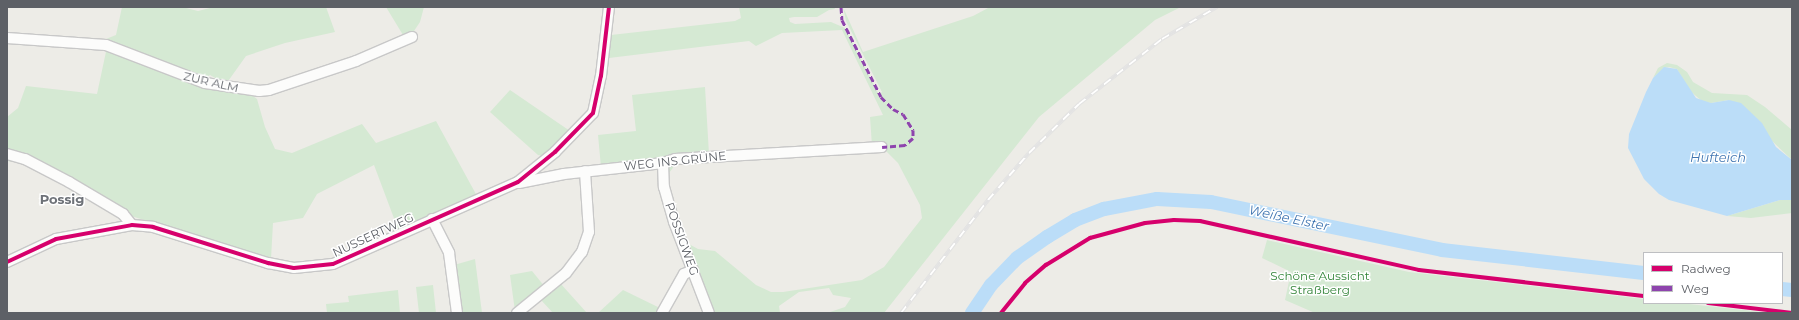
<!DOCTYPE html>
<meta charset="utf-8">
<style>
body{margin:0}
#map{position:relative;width:1799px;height:320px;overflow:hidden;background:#edece7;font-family:Montserrat,sans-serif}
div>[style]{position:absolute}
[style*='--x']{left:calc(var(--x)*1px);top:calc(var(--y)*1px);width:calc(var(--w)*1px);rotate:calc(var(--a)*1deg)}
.green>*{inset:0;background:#d5e9d3}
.water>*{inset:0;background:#bbddf8}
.river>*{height:14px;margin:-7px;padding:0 7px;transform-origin:7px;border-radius:7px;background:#bbddf8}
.roads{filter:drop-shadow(1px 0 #c8c8c8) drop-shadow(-1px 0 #c8c8c8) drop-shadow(0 1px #c8c8c8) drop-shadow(0 -1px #c8c8c8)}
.minor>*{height:10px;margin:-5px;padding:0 5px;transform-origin:5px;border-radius:5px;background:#fcfcfb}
.rail>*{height:4px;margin-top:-2px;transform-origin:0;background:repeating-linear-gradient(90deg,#fff 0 8px,#e3e3e3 0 16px);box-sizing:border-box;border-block:1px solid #e3e3e3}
.quiet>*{height:3px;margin-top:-1.5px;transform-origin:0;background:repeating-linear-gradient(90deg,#8e44ad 0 6px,transparent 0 9px)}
.cycleway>*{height:4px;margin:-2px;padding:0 2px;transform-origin:2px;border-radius:2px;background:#d6006c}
span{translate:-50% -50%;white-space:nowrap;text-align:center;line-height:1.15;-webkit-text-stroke:3px #fff;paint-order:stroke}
.street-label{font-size:12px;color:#5d6066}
.park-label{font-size:12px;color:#34853a}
.water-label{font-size:13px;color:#4176b2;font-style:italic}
.neighbourhood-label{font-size:13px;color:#6e7278;font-weight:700}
.frame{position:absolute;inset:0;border:8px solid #5d6066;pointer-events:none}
.legend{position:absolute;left:1643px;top:252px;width:140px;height:52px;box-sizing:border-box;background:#fff;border:1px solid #bebfc2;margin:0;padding:5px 7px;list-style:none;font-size:12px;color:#5d6066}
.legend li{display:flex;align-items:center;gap:8px;height:20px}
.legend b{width:20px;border:1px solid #bebfc2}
</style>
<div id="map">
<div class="green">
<i style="clip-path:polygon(122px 7px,182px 7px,198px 11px,214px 7px,326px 7px,335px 32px,285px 43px,246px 56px,226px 84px,210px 75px,204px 79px,250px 94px,257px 99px,265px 127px,275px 149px,292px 153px,362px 124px,376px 143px,436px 121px,477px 196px,398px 229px,374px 165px,317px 194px,303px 218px,273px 223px,271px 259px,128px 215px,21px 163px,7px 161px,7px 117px,18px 108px,26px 86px,97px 94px,107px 47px,106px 39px,116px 35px)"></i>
<i style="clip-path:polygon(386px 7px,424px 7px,420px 22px,412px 34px,403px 35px)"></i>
<i style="clip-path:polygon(evenodd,739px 7px,834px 7px,835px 9px,829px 10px,817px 17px,794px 17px,789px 18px,790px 22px,795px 24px,831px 22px,845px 28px,879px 95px,882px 92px,846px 21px,843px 7px,863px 52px,973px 16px,990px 7px,1181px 7px,1155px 20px,1039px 117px,884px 313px,827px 313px,845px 307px,851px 298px,833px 295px,829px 288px,799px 292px,779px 306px,780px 313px,712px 313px,669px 198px,666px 172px,669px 163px,709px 158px,886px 148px,881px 145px,872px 146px,870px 117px,883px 115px,842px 30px,782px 33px,756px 46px,749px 41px,609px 58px,611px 35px,735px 21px,741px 18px,739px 7px,886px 151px,898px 163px,920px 205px,922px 218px,884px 267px,862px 280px,783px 292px,771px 292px,756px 285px,715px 251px,698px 249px,687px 243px,670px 193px,669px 173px,675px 165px,886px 151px)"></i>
<i style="clip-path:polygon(1667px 63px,1677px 65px,1687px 72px,1693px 82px,1712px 93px,1747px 95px,1765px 107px,1792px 130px,1792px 160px,1729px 100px,1711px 103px,1703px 102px,1689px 90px,1677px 69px,1669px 67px,1664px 68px,1653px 78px,1658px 68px)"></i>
<i style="clip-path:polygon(705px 87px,709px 154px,601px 167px,598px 135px,636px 131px,632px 95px)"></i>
<i style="clip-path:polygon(510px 90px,570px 131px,548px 157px,538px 155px,490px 112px)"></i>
<i style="clip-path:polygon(1780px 200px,1792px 200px,1792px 213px,1751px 218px,1727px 216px)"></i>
<i style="clip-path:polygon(1267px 240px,1409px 272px,1644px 299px,1644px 303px,1680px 303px,1770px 313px,1315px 313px,1285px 300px,1291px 272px,1262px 258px)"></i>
<i style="clip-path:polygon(475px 259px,482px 313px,460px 313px,454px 265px)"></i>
<i style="clip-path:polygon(532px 271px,545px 287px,515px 311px,510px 275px)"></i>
<i style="clip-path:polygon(560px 283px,587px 313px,553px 313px,541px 300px)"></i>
<i style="clip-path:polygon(433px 285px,436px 313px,419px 313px,416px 287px)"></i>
<i style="clip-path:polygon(398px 290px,400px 313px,327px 313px,326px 304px,349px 302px,348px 296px)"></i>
<i style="clip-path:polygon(623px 290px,662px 309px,659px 313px,598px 313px)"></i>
</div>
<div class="water">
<i style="clip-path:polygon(1664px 67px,1677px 69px,1696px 98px,1711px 103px,1729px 100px,1741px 103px,1762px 123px,1776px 147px,1792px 160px,1792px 200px,1780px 200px,1727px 216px,1669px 200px,1659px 194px,1644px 179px,1628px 148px,1629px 134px,1646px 92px,1653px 78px)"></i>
</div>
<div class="river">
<i style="--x:1782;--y:289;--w:10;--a:6"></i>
<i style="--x:972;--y:313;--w:34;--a:-56"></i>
<i style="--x:991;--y:285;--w:37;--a:-46"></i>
<i style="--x:1017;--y:258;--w:37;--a:-35"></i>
<i style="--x:1047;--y:237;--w:33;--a:-31"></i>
<i style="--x:1075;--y:220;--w:31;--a:-21"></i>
<i style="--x:1104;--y:209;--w:54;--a:-10.7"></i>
<i style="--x:1157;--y:199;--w:54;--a:3.2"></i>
<i style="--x:1211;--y:202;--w:236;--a:11.7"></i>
<i style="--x:1442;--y:250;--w:203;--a:6.5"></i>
</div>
<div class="roads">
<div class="minor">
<i style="--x:7;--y:38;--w:99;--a:4"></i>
<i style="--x:106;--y:45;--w:106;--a:21"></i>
<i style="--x:205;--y:83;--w:55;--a:8.4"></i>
<i style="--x:259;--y:91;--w:10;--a:-6"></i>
<i style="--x:269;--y:90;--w:92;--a:-18.4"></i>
<i style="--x:356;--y:61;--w:61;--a:-23.2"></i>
<i style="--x:7;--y:154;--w:19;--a:16"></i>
<i style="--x:25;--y:159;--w:50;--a:27.6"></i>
<i style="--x:69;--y:182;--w:63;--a:30.7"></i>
<i style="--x:123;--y:214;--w:14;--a:51"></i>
<i style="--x:663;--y:163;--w:24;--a:88"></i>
<i style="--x:664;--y:187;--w:36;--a:74"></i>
<i style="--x:674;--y:222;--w:97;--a:69"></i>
<i style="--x:519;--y:183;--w:46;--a:-11.3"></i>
<i style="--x:564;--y:174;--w:100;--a:-6.3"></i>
<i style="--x:663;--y:163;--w:13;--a:-18"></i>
<i style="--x:675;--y:159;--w:207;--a:-3.3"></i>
<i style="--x:432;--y:219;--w:38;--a:63"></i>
<i style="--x:449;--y:253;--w:61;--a:82.4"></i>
<i style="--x:7;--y:262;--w:54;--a:-25.1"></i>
<i style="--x:56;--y:239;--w:77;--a:-10.4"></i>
<i style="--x:132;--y:225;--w:21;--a:5"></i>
<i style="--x:153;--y:227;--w:121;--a:17.4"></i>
<i style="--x:268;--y:263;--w:26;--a:11"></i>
<i style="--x:294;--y:268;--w:39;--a:-6"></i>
<i style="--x:333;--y:264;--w:202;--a:-23.9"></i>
<i style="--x:518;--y:182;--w:48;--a:-39"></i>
<i style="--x:555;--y:152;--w:54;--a:-45.7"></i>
<i style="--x:593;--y:113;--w:38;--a:-78"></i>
<i style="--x:601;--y:76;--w:69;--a:-83.4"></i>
<i style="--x:517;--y:313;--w:63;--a:-39.2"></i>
<i style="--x:566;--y:273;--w:26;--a:-53"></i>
<i style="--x:582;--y:252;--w:21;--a:-71"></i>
<i style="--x:589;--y:232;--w:61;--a:-93.8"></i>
<i style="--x:662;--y:313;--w:45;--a:-60.6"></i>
<i style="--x:684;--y:274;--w:10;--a:-24"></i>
</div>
</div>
<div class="rail">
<i style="--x:901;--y:313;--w:143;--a:-52.4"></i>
<i style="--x:988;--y:200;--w:62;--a:-48.9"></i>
<i style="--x:1029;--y:153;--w:70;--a:-44.4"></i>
<i style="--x:1079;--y:104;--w:105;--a:-38.1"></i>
<i style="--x:1162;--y:39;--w:64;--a:-30.2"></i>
</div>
<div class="quiet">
<i style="--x:841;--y:7;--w:13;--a:86"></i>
<i style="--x:842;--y:20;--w:86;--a:63.1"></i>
<i style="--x:881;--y:97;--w:17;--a:45"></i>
<i style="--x:893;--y:109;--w:11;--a:27"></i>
<i style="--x:903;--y:114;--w:19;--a:58"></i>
<i style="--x:913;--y:130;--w:8;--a:90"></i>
<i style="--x:913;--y:138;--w:11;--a:139"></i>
<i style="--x:905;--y:145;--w:23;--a:175"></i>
</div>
<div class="cycleway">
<i style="--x:7;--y:262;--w:54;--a:-25.1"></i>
<i style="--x:56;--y:239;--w:77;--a:-10.4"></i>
<i style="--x:132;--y:225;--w:21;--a:5"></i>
<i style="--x:153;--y:227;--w:121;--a:17.4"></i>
<i style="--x:268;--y:263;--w:26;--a:11"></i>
<i style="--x:294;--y:268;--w:39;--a:-6"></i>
<i style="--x:333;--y:264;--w:202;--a:-23.9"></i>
<i style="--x:518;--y:182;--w:48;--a:-39"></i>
<i style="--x:555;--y:152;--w:54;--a:-45.7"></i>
<i style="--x:593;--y:113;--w:38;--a:-78"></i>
<i style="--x:601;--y:76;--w:69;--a:-83.4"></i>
<i style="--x:1708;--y:303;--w:85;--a:6.8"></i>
<i style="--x:1001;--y:313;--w:38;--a:-51"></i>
<i style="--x:1025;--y:283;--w:28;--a:-41"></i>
<i style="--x:1046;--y:265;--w:52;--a:-31.5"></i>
<i style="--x:1090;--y:238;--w:57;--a:-15.3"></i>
<i style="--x:1145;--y:223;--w:29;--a:-6"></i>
<i style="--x:1174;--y:220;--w:26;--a:2"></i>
<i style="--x:1200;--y:221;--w:224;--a:12.6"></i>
<i style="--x:1419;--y:270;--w:226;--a:6.6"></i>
</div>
<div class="street-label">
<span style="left:211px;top:82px;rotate:13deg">ZUR ALM</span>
<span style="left:675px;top:161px;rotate:-6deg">WEG INS GRÜNE</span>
<span style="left:373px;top:235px;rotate:-25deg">NUSSERTWEG</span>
<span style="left:682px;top:239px;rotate:70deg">POSSIGWEG</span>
</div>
<div class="park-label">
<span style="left:1320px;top:283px">Schöne Aussicht<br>Straßberg</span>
</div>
<div class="water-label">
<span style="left:1718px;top:157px">Hufteich</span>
<span style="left:1289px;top:218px;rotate:12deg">Weiße Elster</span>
</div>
<div class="neighbourhood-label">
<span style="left:62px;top:199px">Possig</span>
</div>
<div class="frame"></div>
<ul class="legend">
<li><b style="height:5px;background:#d6006c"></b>Radweg</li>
<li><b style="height:5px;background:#8e44ad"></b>Weg</li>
</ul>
</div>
